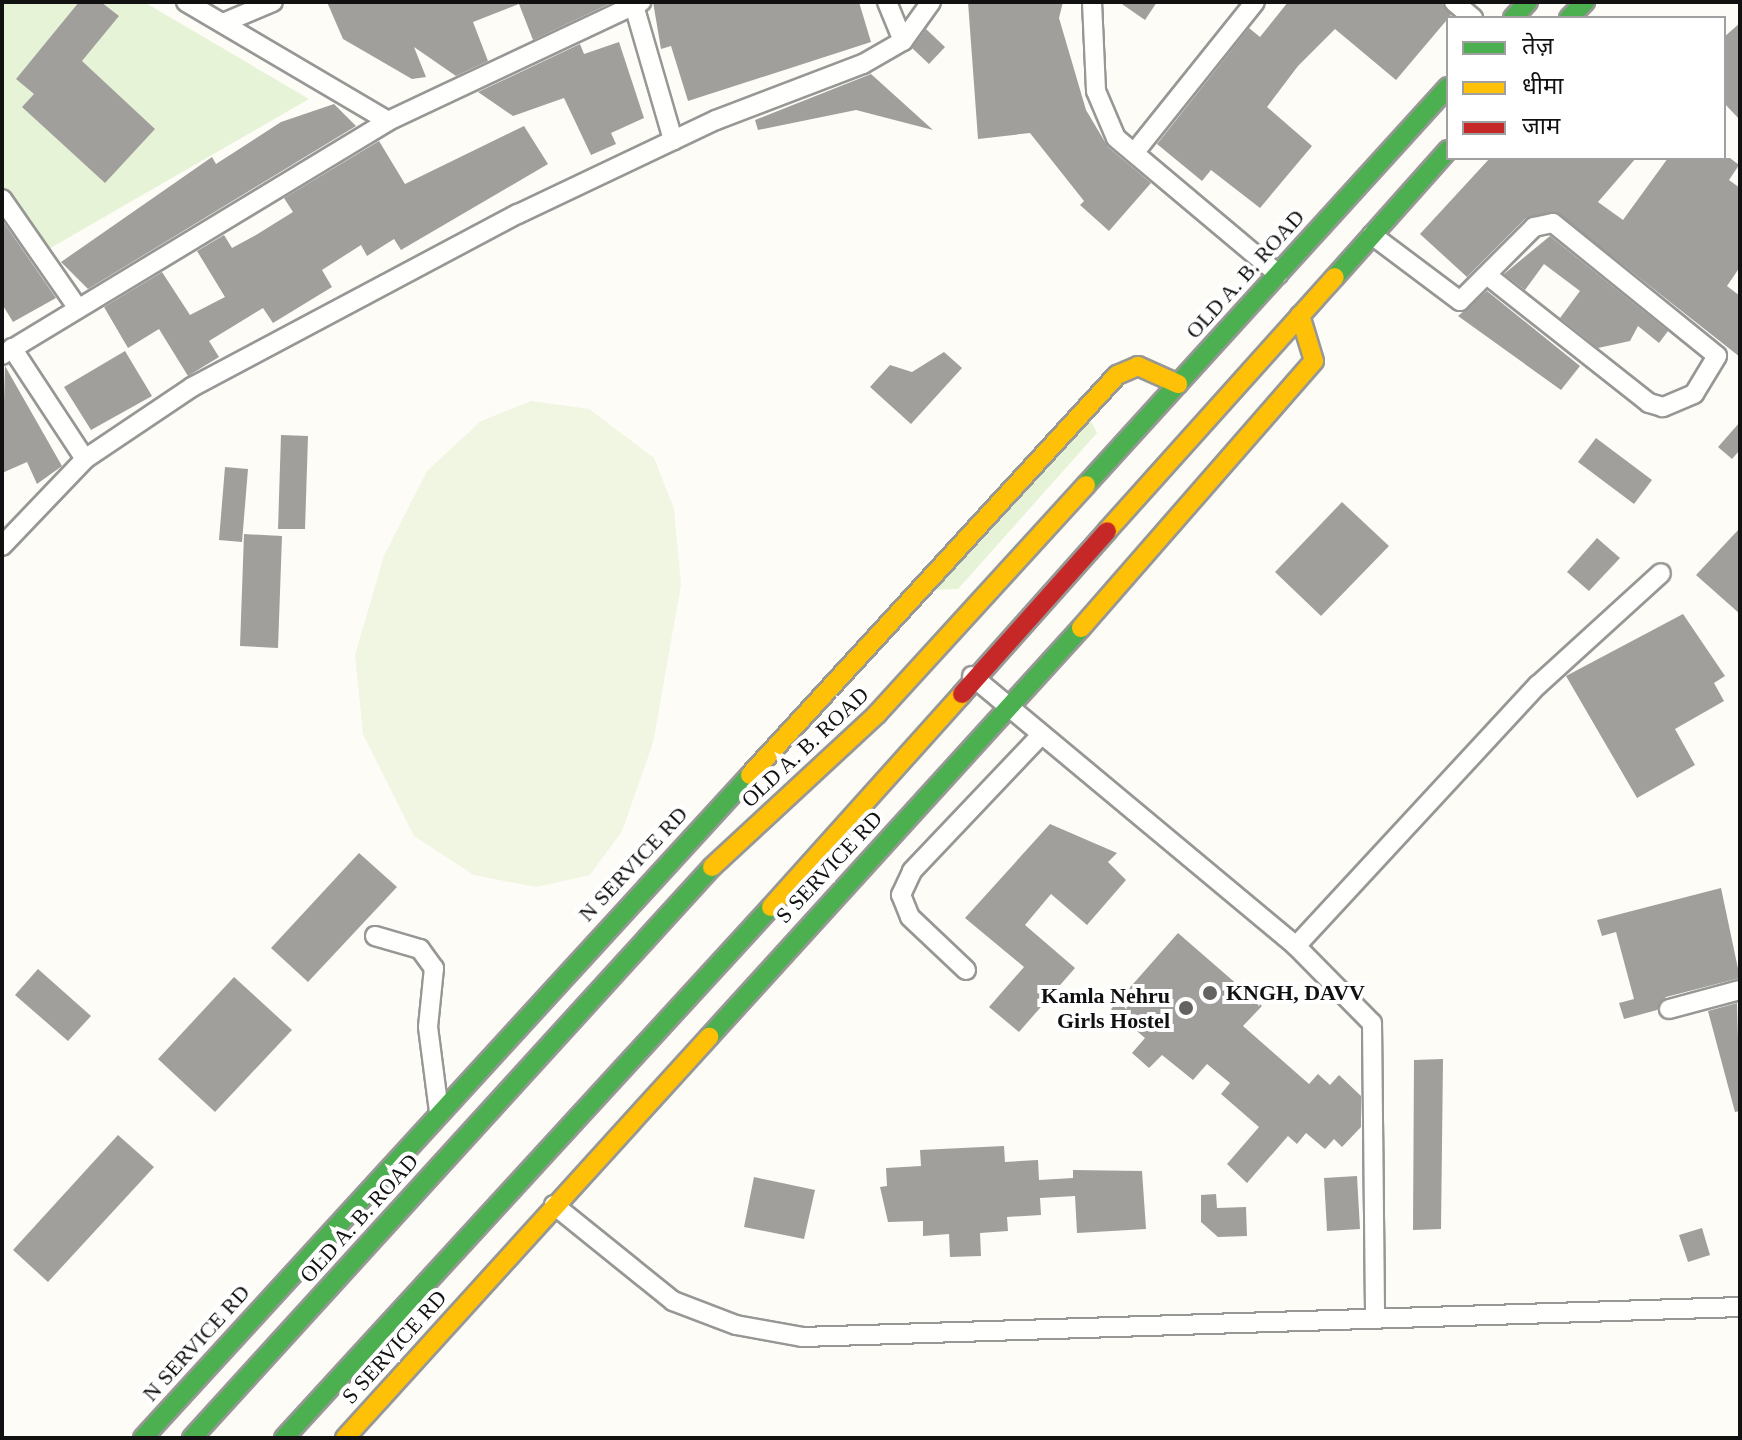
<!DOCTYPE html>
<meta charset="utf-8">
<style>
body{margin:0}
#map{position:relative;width:1742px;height:1440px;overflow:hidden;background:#fdfcf7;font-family:"Times New Roman","Noto Sans Devanagari",serif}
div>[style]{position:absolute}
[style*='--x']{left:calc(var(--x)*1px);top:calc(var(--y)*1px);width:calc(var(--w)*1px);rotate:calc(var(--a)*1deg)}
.green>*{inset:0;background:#e7f3d7}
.pitch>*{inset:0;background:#f0f6e1}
.building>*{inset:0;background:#a19f9c}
.roads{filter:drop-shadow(2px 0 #979795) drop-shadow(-2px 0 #979795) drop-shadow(0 2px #979795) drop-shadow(0 -2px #979795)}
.street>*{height:18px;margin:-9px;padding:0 9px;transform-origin:9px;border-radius:9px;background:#fffffe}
.fast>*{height:18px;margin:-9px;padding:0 9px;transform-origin:9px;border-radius:9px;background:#4caf50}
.slow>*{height:18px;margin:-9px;padding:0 9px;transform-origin:9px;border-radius:9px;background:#ffc107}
.jam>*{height:18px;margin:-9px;padding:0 9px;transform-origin:9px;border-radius:9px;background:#c62828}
.dots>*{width:22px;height:22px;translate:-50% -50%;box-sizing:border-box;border:4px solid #fff;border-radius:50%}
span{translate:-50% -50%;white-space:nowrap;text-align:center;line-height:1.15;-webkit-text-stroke:8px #fff;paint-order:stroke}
.street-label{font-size:22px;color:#111}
.poi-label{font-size:22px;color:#111;font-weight:700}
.left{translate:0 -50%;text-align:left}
.right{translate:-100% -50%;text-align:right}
.frame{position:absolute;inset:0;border:4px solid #111;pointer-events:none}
.legend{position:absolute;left:1446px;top:16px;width:280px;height:144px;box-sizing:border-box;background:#fff;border:2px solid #a0a0a0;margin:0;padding:10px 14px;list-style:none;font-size:24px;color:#111}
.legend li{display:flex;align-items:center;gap:16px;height:40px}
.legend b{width:40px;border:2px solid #a0a0a0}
</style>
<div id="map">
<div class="green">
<i style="clip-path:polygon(2px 2px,144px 2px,309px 99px,47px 250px,2px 191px)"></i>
<i style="clip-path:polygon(1085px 409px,1097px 433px,958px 589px,917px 590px)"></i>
</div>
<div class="pitch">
<i style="clip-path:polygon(531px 401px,589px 409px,654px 458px,674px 509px,681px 585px,653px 743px,622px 831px,590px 875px,536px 887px,474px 875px,414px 836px,363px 734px,355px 655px,384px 556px,427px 471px,481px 421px)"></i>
</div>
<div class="building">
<i style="clip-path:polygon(79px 2px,101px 2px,119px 16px,82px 61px,155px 129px,105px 183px,22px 107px,34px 94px,16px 79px)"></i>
<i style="clip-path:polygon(327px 2px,613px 2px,533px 40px,519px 4px,473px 22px,488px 61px,456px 76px,414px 47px,426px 77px,412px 79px,343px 39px)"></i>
<i style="clip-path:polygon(653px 2px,859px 2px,871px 42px,688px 101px,671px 46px,661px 49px)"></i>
<i style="clip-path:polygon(968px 2px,1063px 2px,1059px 18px,1086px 110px,1108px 147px,1151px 183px,1109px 231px,1080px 205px,1084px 201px,1030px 133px,978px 139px)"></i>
<i style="clip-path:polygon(1119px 2px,1157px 2px,1145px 20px)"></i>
<i style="clip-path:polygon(1288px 2px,1441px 2px,1451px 15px,1396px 80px,1335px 29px,1298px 66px,1267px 107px,1312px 146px,1260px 208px,1211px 170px,1202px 181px,1157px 144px,1249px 28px,1260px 37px)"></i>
<i style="clip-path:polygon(1740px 23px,1740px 120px,1724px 103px,1724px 37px)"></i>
<i style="clip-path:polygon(926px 29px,945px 47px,929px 64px,912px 48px)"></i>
<i style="clip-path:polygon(619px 42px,644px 118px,611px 133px,616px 144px,591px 155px,564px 98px,513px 116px,478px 92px,580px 44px,584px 54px)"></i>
<i style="clip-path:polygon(871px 74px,933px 130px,856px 110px,758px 130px,755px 120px)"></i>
<i style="clip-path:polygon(334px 104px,356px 126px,88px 289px,61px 262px,212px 157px,216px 164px,281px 122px)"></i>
<i style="clip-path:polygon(524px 126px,548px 164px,401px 250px,394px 239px,367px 256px,361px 245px,322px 270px,332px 287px,273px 323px,263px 308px,209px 341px,219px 357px,188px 376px,159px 329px,128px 348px,104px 307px,162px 272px,190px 315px,225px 297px,197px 251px,224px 235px,232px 248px,256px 235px,293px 212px,284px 198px,379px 141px,405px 184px)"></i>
<i style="clip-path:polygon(1490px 158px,1636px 158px,1598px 202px,1623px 220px,1668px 158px,1730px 158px,1739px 165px,1729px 180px,1740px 188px,1740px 267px,1727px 286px,1740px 296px,1740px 357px,1556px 212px,1526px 218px,1467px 277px,1420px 234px)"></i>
<i style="clip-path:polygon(2px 220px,56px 298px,13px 322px,2px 304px)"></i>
<i style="clip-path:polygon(1550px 236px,1668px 331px,1659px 343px,1638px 326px,1630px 341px,1598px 348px,1560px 318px,1580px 291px,1544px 264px,1525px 290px,1504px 274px)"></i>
<i style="clip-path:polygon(1487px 291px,1580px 366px,1561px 390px,1458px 316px)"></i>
<i style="clip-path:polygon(125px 351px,152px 396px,91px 430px,64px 387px)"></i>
<i style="clip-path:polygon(944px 352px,962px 368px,911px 424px,870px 387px,890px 365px,912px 372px)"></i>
<i style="clip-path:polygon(5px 366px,62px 466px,37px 484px,27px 462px,2px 473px)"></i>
<i style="clip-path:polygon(1740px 422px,1740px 450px,1732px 459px,1718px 447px)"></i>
<i style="clip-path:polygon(281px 435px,308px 436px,305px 529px,278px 529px)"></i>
<i style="clip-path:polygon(1596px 438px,1652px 480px,1634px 504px,1578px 462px)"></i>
<i style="clip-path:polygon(225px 467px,248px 469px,242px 542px,219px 540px)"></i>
<i style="clip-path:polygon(1342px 502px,1389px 546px,1321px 616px,1275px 572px)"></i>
<i style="clip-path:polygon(1740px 528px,1740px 614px,1696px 575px)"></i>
<i style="clip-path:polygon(244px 534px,282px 536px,278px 648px,240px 646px)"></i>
<i style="clip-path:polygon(1597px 538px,1620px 558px,1589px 591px,1567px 572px)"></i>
<i style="clip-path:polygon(1683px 614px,1725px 676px,1714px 683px,1724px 701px,1675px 729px,1695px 765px,1637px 798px,1566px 676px)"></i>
<i style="clip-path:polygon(1050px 824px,1117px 853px,1108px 862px,1126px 880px,1087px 925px,1051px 894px,1025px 925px,1075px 968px,1019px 1032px,989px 1007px,1024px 967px,965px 918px)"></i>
<i style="clip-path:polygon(359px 853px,397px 887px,308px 982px,271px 948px)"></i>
<i style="clip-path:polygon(1721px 888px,1740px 978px,1666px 997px,1657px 1010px,1624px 1019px,1619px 1003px,1634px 999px,1616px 932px,1602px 936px,1597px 920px)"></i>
<i style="clip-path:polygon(1178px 933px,1262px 1006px,1243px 1026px,1309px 1084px,1318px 1074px,1330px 1085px,1339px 1075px,1361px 1096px,1361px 1127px,1342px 1147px,1334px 1139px,1325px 1149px,1306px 1133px,1297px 1144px,1288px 1136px,1247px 1183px,1227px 1164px,1259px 1127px,1221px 1094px,1230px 1083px,1207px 1064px,1193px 1080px,1162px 1055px,1149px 1068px,1132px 1053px,1145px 1038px,1111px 1009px)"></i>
<i style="clip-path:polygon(38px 969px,91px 1016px,68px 1041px,15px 995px)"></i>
<i style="clip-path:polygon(234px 977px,292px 1030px,215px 1112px,158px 1059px)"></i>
<i style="clip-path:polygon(1737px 1003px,1740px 1111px,1735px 1112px,1708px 1011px)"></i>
<i style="clip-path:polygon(1443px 1059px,1441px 1229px,1413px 1230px,1414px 1060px)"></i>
<i style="clip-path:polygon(118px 1135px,154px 1167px,48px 1282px,13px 1250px)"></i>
<i style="clip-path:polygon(1004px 1146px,1005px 1162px,1038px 1160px,1039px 1180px,1073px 1178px,1073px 1170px,1142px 1171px,1146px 1229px,1077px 1233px,1075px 1196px,1040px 1198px,1041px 1215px,1007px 1217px,1008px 1231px,980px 1233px,981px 1256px,950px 1257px,949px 1234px,923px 1236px,923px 1221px,888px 1222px,880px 1187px,887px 1186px,886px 1168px,921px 1166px,920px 1150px)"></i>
<i style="clip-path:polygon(1357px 1176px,1360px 1229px,1327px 1231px,1324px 1178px)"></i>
<i style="clip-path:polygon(754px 1177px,815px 1190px,804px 1239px,744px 1227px)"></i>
<i style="clip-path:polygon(1216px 1194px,1217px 1208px,1246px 1207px,1247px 1236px,1218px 1237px,1201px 1222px,1201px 1195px)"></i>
<i style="clip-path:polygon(1702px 1228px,1710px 1255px,1688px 1262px,1679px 1235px)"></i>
</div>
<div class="roads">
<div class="street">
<i style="--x:186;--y:2;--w:234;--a:30.5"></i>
<i style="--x:633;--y:2;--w:144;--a:73.8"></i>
<i style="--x:887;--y:2;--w:42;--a:67.7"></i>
<i style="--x:1092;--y:2;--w:89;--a:87.4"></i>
<i style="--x:1096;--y:91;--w:51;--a:66.9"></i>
<i style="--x:1116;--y:138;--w:212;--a:40"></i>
<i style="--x:1454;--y:2;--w:25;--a:40"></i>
<i style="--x:223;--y:23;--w:54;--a:-22.8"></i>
<i style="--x:1134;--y:153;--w:193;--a:-51.3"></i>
<i style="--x:2;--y:199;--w:131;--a:55.2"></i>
<i style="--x:1372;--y:235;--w:110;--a:36.9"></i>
<i style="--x:1460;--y:301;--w:105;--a:-45"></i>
<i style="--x:1534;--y:227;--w:19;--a:-12"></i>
<i style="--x:1553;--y:223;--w:211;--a:39"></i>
<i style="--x:1717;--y:356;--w:44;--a:121.2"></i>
<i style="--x:1694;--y:394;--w:34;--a:157"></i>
<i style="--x:1663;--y:407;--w:15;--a:-164"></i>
<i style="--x:1649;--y:403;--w:205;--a:-141.7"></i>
<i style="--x:12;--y:348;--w:133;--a:56.7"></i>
<i style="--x:2;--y:355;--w:451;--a:-31.2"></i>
<i style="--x:388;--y:121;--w:280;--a:-25.2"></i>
<i style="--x:2;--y:546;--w:120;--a:-46.3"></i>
<i style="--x:85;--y:459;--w:129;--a:-33.9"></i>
<i style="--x:192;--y:387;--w:369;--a:-28"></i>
<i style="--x:518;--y:214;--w:219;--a:-25.4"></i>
<i style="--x:716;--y:120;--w:157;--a:-20.9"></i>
<i style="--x:863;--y:64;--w:46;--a:-29.9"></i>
<i style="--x:903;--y:41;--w:48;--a:-54.3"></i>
<i style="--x:972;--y:676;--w:422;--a:39.8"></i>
<i style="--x:1296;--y:946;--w:108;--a:45.4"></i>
<i style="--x:1372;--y:1023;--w:292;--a:89.4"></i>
<i style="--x:375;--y:936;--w:47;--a:16.1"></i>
<i style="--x:420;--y:949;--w:24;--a:54"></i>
<i style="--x:434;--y:968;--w:59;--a:95.8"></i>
<i style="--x:428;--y:1027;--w:86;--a:82.6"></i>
<i style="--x:1296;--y:946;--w:356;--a:-47.2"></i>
<i style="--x:1538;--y:685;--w:166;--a:-42.3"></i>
<i style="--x:966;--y:970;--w:77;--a:-136.6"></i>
<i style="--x:910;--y:917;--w:24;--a:-112"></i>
<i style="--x:901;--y:895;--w:26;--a:-65"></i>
<i style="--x:912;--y:871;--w:187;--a:-46.5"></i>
<i style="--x:1669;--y:1009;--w:73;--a:-15"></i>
<i style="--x:554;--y:1205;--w:153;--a:38.9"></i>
<i style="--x:673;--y:1301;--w:67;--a:20.9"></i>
<i style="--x:736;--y:1325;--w:67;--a:10.3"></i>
<i style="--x:802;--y:1337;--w:938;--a:-1.83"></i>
</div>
<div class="fast">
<i style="--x:1513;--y:18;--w:22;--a:-47"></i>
<i style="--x:1569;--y:18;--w:23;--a:-45"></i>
<i style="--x:1335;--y:277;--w:170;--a:-48.3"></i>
<i style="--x:1086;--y:485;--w:538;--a:-47.71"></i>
<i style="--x:709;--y:1037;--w:553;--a:-47.71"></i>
<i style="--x:143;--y:1438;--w:899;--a:-47.52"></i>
<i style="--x:192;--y:1438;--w:772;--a:-47.68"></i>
<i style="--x:284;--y:1438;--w:721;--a:-47.47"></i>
</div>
<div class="slow">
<i style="--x:1107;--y:531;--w:341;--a:-48.1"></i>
<i style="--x:1081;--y:628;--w:354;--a:-48.9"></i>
<i style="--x:1314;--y:361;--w:48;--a:-106.9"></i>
<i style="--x:750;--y:775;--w:543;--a:-47.46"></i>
<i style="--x:1117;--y:375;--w:23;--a:-23"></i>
<i style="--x:1138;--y:366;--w:44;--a:24.2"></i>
<i style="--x:712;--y:867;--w:225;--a:-42.8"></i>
<i style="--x:877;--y:714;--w:310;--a:-47.6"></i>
<i style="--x:771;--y:907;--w:286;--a:-48.1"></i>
<i style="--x:345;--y:1438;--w:542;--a:-47.77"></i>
</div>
<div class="jam">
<i style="--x:962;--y:694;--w:218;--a:-48.3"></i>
</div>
</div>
<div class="dots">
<i style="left:1210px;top:993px;background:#646362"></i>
<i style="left:1186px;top:1008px;background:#646362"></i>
</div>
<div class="street-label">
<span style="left:1245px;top:274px;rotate:-48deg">OLD A. B. ROAD</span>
<span style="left:805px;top:747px;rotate:-43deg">OLD A. B. ROAD</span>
<span style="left:633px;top:864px;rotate:-47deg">N SERVICE RD</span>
<span style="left:829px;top:867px;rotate:-47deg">S SERVICE RD</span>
<span style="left:359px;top:1218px;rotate:-48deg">OLD A. B. ROAD</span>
<span style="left:196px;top:1343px;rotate:-48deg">N SERVICE RD</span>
<span style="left:394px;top:1347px;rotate:-48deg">S SERVICE RD</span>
</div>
<div class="poi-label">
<span class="left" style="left:1226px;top:993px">KNGH, DAVV</span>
<span class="right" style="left:1170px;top:1008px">Kamla Nehru<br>Girls Hostel</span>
</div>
<div class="frame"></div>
<ul class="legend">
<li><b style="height:10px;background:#4caf50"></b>तेज़</li>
<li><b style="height:10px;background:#ffc107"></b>धीमा</li>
<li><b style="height:10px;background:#c62828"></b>जाम</li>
</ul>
</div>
